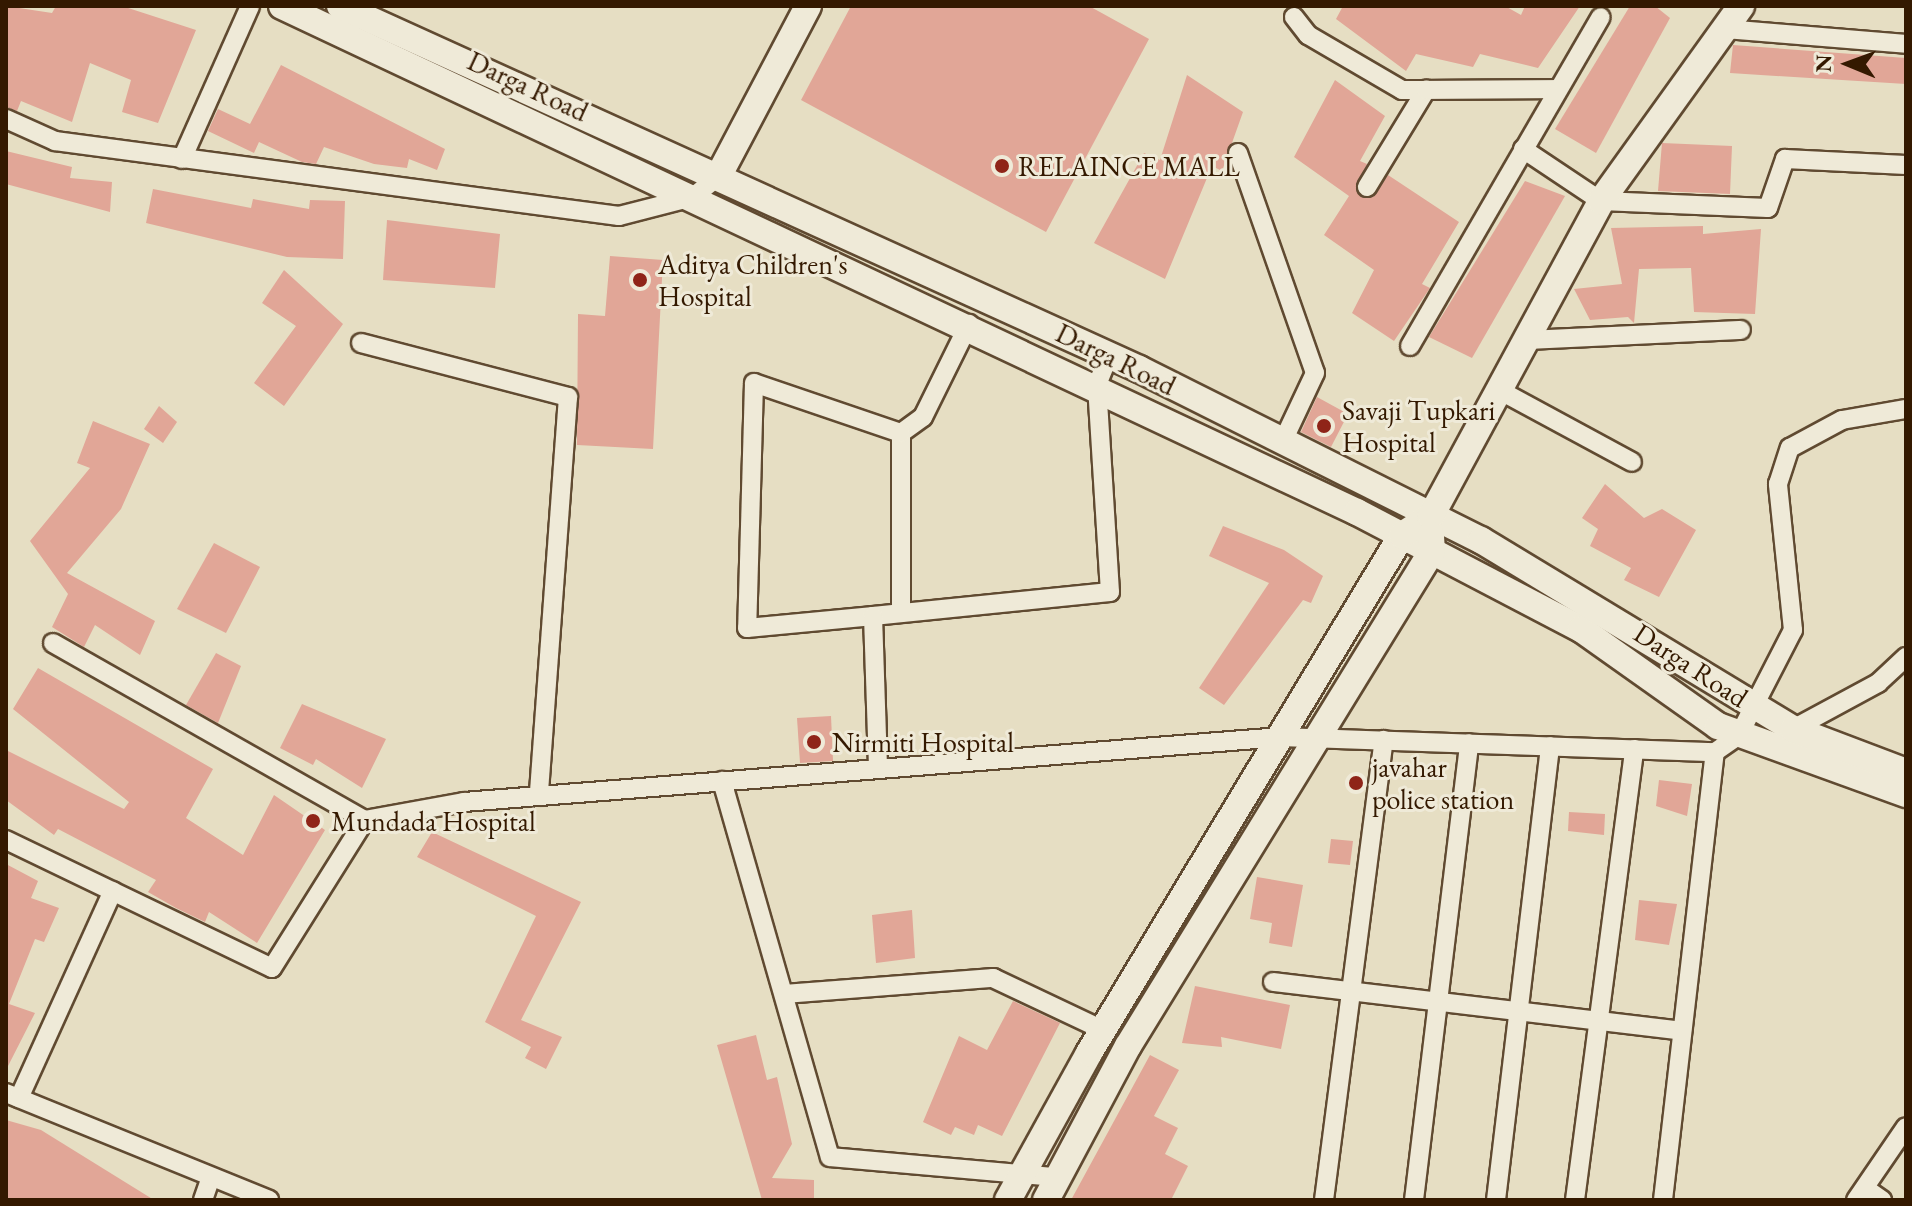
<!DOCTYPE html>
<style>
body{margin:0}
#map{position:relative;width:1912px;height:1206px;overflow:hidden;background:#e6dec3;font-family:"EB Garamond",serif}
div>[style]{position:absolute}
[style*='--x']{left:calc(var(--x)*1px);top:calc(var(--y)*1px);width:calc(var(--w)*1px);rotate:calc(var(--a)*1deg)}
.building>*{inset:0;background:#e1a697}
.roads{filter:drop-shadow(2px 0 #604a31) drop-shadow(-2px 0 #604a31) drop-shadow(0 2px #604a31) drop-shadow(0 -2px #604a31)}
.street>*{height:18px;margin:-9px;padding:0 9px;transform-origin:9px;border-radius:9px;background:#efead8}
.secondary>*{height:26px;margin:-13px;padding:0 13px;transform-origin:13px;border-radius:13px;background:#efead8}
.dots>*{width:22px;height:22px;translate:-50% -50%;box-sizing:border-box;border:4px solid #efead8;border-radius:50%}
span{translate:-50% -50%;white-space:nowrap;text-align:center;line-height:1.15;-webkit-text-stroke:6px #efead8;paint-order:stroke}
.street-label{font-size:28px;color:#341900}
.poi-label{font-size:28px;color:#341900}
.left{translate:0 -50%;text-align:left}
.frame{position:absolute;inset:0;border:8px solid #341900;pointer-events:none}
.north{position:absolute;left:1808px;top:24px;width:80px;height:80px;-webkit-text-stroke:6px #efead8;paint-order:stroke;rotate:271deg;font-size:22px;font-weight:700;line-height:32px;text-align:center;color:#341900}
.north::after{content:'';display:block;margin:auto;width:28px;height:36px;background:#341900;clip-path:polygon(50% 0,100% 100%,50% 72%,0 100%)}
</style>
<div id="map">
<div class="building">
<i style="clip-path:polygon(6px 6px,52px 13px,56px 6px,122px 6px,196px 30px,158px 123px,122px 112px,131px 80px,90px 63px,72px 122px,21px 101px,17px 111px,6px 107px)"></i>
<i style="clip-path:polygon(851px 6px,1089px 6px,1149px 39px,1046px 232px,801px 100px)"></i>
<i style="clip-path:polygon(1343px 6px,1505px 6px,1521px 15px,1525px 6px,1580px 6px,1538px 68px,1480px 54px,1473px 67px,1416px 54px,1406px 71px,1336px 19px)"></i>
<i style="clip-path:polygon(1630px 6px,1655px 6px,1670px 18px,1596px 153px,1555px 129px)"></i>
<i style="clip-path:polygon(1733px 45px,1906px 58px,1906px 84px,1730px 73px)"></i>
<i style="clip-path:polygon(281px 65px,445px 149px,437px 170px,409px 159px,407px 168px,374px 164px,324px 147px,316px 164px,302px 162px,259px 142px,254px 153px,208px 131px,218px 109px,250px 124px)"></i>
<i style="clip-path:polygon(1187px 75px,1243px 112px,1222px 171px,1212px 166px,1165px 279px,1094px 243px,1144px 153px,1160px 160px)"></i>
<i style="clip-path:polygon(1335px 80px,1385px 116px,1360px 161px,1367px 164px,1357px 193px,1373px 197px,1388px 175px,1459px 222px,1422px 284px,1430px 288px,1394px 341px,1352px 313px,1374px 270px,1324px 235px,1349px 196px,1294px 157px)"></i>
<i style="clip-path:polygon(1662px 143px,1732px 146px,1730px 194px,1658px 191px)"></i>
<i style="clip-path:polygon(6px 151px,72px 167px,70px 178px,112px 182px,110px 212px,6px 184px)"></i>
<i style="clip-path:polygon(1525px 181px,1565px 196px,1472px 358px,1429px 337px)"></i>
<i style="clip-path:polygon(153px 189px,251px 208px,253px 199px,309px 209px,310px 200px,345px 201px,343px 259px,287px 257px,146px 223px)"></i>
<i style="clip-path:polygon(387px 220px,500px 234px,495px 288px,383px 280px)"></i>
<i style="clip-path:polygon(1703px 226px,1703px 234px,1761px 229px,1755px 314px,1694px 312px,1691px 268px,1639px 269px,1634px 323px,1628px 317px,1590px 320px,1574px 289px,1622px 284px,1611px 228px)"></i>
<i style="clip-path:polygon(610px 256px,663px 260px,653px 449px,577px 445px,578px 314px,605px 316px)"></i>
<i style="clip-path:polygon(284px 270px,343px 324px,284px 406px,254px 383px,296px 326px,262px 303px)"></i>
<i style="clip-path:polygon(1317px 397px,1348px 414px,1331px 447px,1301px 432px)"></i>
<i style="clip-path:polygon(159px 406px,177px 422px,163px 443px,144px 429px)"></i>
<i style="clip-path:polygon(93px 421px,150px 444px,121px 509px,67px 573px,155px 621px,140px 655px,95px 625px,84px 647px,52px 627px,68px 594px,30px 541px,90px 468px,77px 463px)"></i>
<i style="clip-path:polygon(1605px 484px,1644px 518px,1662px 509px,1696px 530px,1659px 597px,1624px 580px,1631px 568px,1590px 546px,1598px 529px,1582px 518px)"></i>
<i style="clip-path:polygon(1223px 526px,1284px 550px,1323px 576px,1311px 603px,1303px 600px,1224px 705px,1199px 688px,1269px 583px,1209px 556px)"></i>
<i style="clip-path:polygon(214px 543px,260px 567px,226px 633px,177px 609px)"></i>
<i style="clip-path:polygon(216px 653px,241px 666px,218px 723px,186px 705px)"></i>
<i style="clip-path:polygon(38px 668px,213px 769px,186px 818px,243px 855px,274px 795px,325px 830px,257px 943px,209px 912px,205px 922px,176px 908px,148px 892px,156px 880px,58px 829px,54px 835px,6px 800px,6px 750px,124px 809px,129px 802px,13px 709px)"></i>
<i style="clip-path:polygon(302px 704px,386px 739px,362px 788px,316px 759px,313px 765px,280px 748px)"></i>
<i style="clip-path:polygon(831px 716px,833px 761px,800px 763px,797px 718px)"></i>
<i style="clip-path:polygon(1659px 780px,1692px 784px,1687px 816px,1656px 806px)"></i>
<i style="clip-path:polygon(1569px 812px,1605px 814px,1604px 835px,1568px 831px)"></i>
<i style="clip-path:polygon(432px 832px,581px 902px,521px 1020px,562px 1037px,546px 1069px,525px 1058px,531px 1047px,485px 1022px,536px 916px,417px 857px)"></i>
<i style="clip-path:polygon(1331px 839px,1353px 841px,1350px 865px,1328px 863px)"></i>
<i style="clip-path:polygon(6px 864px,38px 881px,31px 898px,59px 908px,44px 942px,35px 939px,9px 1004px,35px 1013px,6px 1070px)"></i>
<i style="clip-path:polygon(1257px 877px,1303px 885px,1292px 947px,1269px 943px,1272px 923px,1250px 919px)"></i>
<i style="clip-path:polygon(1639px 900px,1677px 904px,1669px 945px,1635px 940px)"></i>
<i style="clip-path:polygon(912px 910px,915px 958px,876px 963px,872px 915px)"></i>
<i style="clip-path:polygon(1195px 986px,1290px 1005px,1281px 1049px,1221px 1037px,1222px 1047px,1182px 1043px)"></i>
<i style="clip-path:polygon(1013px 1001px,1060px 1023px,1002px 1136px,978px 1125px,974px 1135px,955px 1127px,951px 1135px,923px 1122px,959px 1036px,987px 1050px)"></i>
<i style="clip-path:polygon(756px 1035px,767px 1080px,777px 1077px,792px 1144px,772px 1178px,814px 1180px,814px 1200px,762px 1200px,717px 1045px)"></i>
<i style="clip-path:polygon(1150px 1055px,1179px 1070px,1154px 1116px,1178px 1128px,1165px 1154px,1188px 1166px,1171px 1200px,1071px 1200px)"></i>
<i style="clip-path:polygon(6px 1120px,41px 1130px,154px 1200px,6px 1200px)"></i>
</div>
<div class="roads">
<div class="street">
<i style="--x:1294;--y:17;--w:23;--a:52"></i>
<i style="--x:1308;--y:35;--w:109;--a:30.3"></i>
<i style="--x:1402;--y:90;--w:24;--a:0"></i>
<i style="--x:1725;--y:29;--w:182;--a:4.7"></i>
<i style="--x:6;--y:119;--w:54;--a:24.2"></i>
<i style="--x:55;--y:141;--w:569;--a:7.57"></i>
<i style="--x:619;--y:216;--w:76;--a:-14.4"></i>
<i style="--x:693;--y:197;--w:32;--a:-39"></i>
<i style="--x:1523;--y:149;--w:94;--a:33.7"></i>
<i style="--x:1601;--y:201;--w:167;--a:2.4"></i>
<i style="--x:1768;--y:208;--w:52;--a:-70.9"></i>
<i style="--x:1785;--y:159;--w:121;--a:2.8"></i>
<i style="--x:1238;--y:153;--w:233;--a:70.7"></i>
<i style="--x:1315;--y:373;--w:75;--a:115.2"></i>
<i style="--x:182;--y:159;--w:167;--a:-66"></i>
<i style="--x:1367;--y:187;--w:114;--a:-58.7"></i>
<i style="--x:1426;--y:90;--w:131;--a:-0.4"></i>
<i style="--x:1526;--y:340;--w:215;--a:-2.7"></i>
<i style="--x:361;--y:343;--w:214;--a:14.6"></i>
<i style="--x:568;--y:397;--w:400;--a:94.2"></i>
<i style="--x:1410;--y:346;--w:380;--a:-59.9"></i>
<i style="--x:1499;--y:390;--w:151;--a:28.4"></i>
<i style="--x:901;--y:433;--w:27;--a:-36"></i>
<i style="--x:923;--y:417;--w:104;--a:-63.7"></i>
<i style="--x:901;--y:613;--w:180;--a:-90"></i>
<i style="--x:901;--y:433;--w:155;--a:-161.2"></i>
<i style="--x:754;--y:383;--w:245;--a:91.6"></i>
<i style="--x:747;--y:628;--w:127;--a:-5.4"></i>
<i style="--x:873;--y:616;--w:238;--a:-5.8"></i>
<i style="--x:1110;--y:592;--w:207;--a:-93.6"></i>
<i style="--x:1097;--y:385;--w:31;--a:-68"></i>
<i style="--x:873;--y:616;--w:153;--a:88.1"></i>
<i style="--x:53;--y:643;--w:359;--a:29.6"></i>
<i style="--x:365;--y:820;--w:101;--a:-10.3"></i>
<i style="--x:464;--y:802;--w:819;--a:-4.55"></i>
<i style="--x:1280;--y:737;--w:435;--a:2"></i>
<i style="--x:1715;--y:752;--w:29;--a:-35"></i>
<i style="--x:1739;--y:735;--w:118;--a:-62.8"></i>
<i style="--x:1793;--y:630;--w:147;--a:-95.9"></i>
<i style="--x:1778;--y:484;--w:38;--a:-72"></i>
<i style="--x:1790;--y:448;--w:59;--a:-28.3"></i>
<i style="--x:1842;--y:420;--w:65;--a:-9.8"></i>
<i style="--x:1793;--y:729;--w:97;--a:-28.4"></i>
<i style="--x:1878;--y:683;--w:38;--a:-43"></i>
<i style="--x:722;--y:781;--w:391;--a:74"></i>
<i style="--x:830;--y:1157;--w:226;--a:5.1"></i>
<i style="--x:6;--y:840;--w:295;--a:25.7"></i>
<i style="--x:272;--y:968;--w:175;--a:-57.9"></i>
<i style="--x:1273;--y:982;--w:412;--a:6.8"></i>
<i style="--x:784;--y:994;--w:210;--a:-4.4"></i>
<i style="--x:993;--y:978;--w:122;--a:25.3"></i>
<i style="--x:6;--y:1093;--w:284;--a:22.1"></i>
<i style="--x:19;--y:1098;--w:227;--a:-65.6"></i>
<i style="--x:1865;--y:1188;--w:21;--a:35"></i>
<i style="--x:203;--y:1200;--w:24;--a:-71"></i>
<i style="--x:1324;--y:1200;--w:464;--a:-82.6"></i>
<i style="--x:1414;--y:1200;--w:460;--a:-83.1"></i>
<i style="--x:1496;--y:1200;--w:457;--a:-83.2"></i>
<i style="--x:1575;--y:1200;--w:455;--a:-82.5"></i>
<i style="--x:1663;--y:1200;--w:451;--a:-83.4"></i>
<i style="--x:1856;--y:1200;--w:88;--a:-55.6"></i>
</div>
<div class="secondary">
<i style="--x:282;--y:6;--w:1188;--a:25.21"></i>
<i style="--x:1357;--y:512;--w:253;--a:27.6"></i>
<i style="--x:1581;--y:629;--w:168;--a:35.3"></i>
<i style="--x:1718;--y:726;--w:200;--a:19.9"></i>
<i style="--x:340;--y:6;--w:878;--a:24.43"></i>
<i style="--x:1139;--y:369;--w:382;--a:26.6"></i>
<i style="--x:1481;--y:540;--w:365;--a:31.2"></i>
<i style="--x:1793;--y:729;--w:121;--a:20.8"></i>
<i style="--x:718;--y:177;--w:193;--a:-62.2"></i>
<i style="--x:1008;--y:1200;--w:168;--a:-61.1"></i>
<i style="--x:1089;--y:1053;--w:605;--a:-58.86"></i>
<i style="--x:1402;--y:535;--w:35;--a:-33"></i>
<i style="--x:1431;--y:516;--w:358;--a:-61.6"></i>
<i style="--x:1601;--y:201;--w:240;--a:-54.3"></i>
<i style="--x:1046;--y:1200;--w:174;--a:-62"></i>
<i style="--x:1128;--y:1046;--w:581;--a:-58.44"></i>
<i style="--x:1432;--y:551;--w:16;--a:-94"></i>
</div>
</div>
<div class="dots">
<i style="left:1002px;top:166px;background:#8f2418"></i>
<i style="left:640px;top:280px;background:#8f2418"></i>
<i style="left:1324px;top:426px;background:#8f2418"></i>
<i style="left:814px;top:742px;background:#8f2418"></i>
<i style="left:1356px;top:783px;background:#8f2418"></i>
<i style="left:313px;top:821px;background:#8f2418"></i>
</div>
<div class="street-label">
<span style="left:528px;top:86px;rotate:25deg">Darga Road</span>
<span style="left:1116px;top:359px;rotate:26deg">Darga Road</span>
<span style="left:1691px;top:665px;rotate:33deg">Darga Road</span>
</div>
<div class="poi-label">
<span class="left" style="left:1018px;top:166px">RELAINCE MALL</span>
<span class="left" style="left:658px;top:280px">Aditya Children's<br>Hospital</span>
<span class="left" style="left:1342px;top:426px">Savaji Tupkari<br>Hospital</span>
<span class="left" style="left:832px;top:742px">Nirmiti Hospital</span>
<span class="left" style="left:1372px;top:783px">javahar<br>police station</span>
<span class="left" style="left:331px;top:821px">Mundada Hospital</span>
</div>
<div class="frame"></div>
<div class="north">N</div>
</div>
